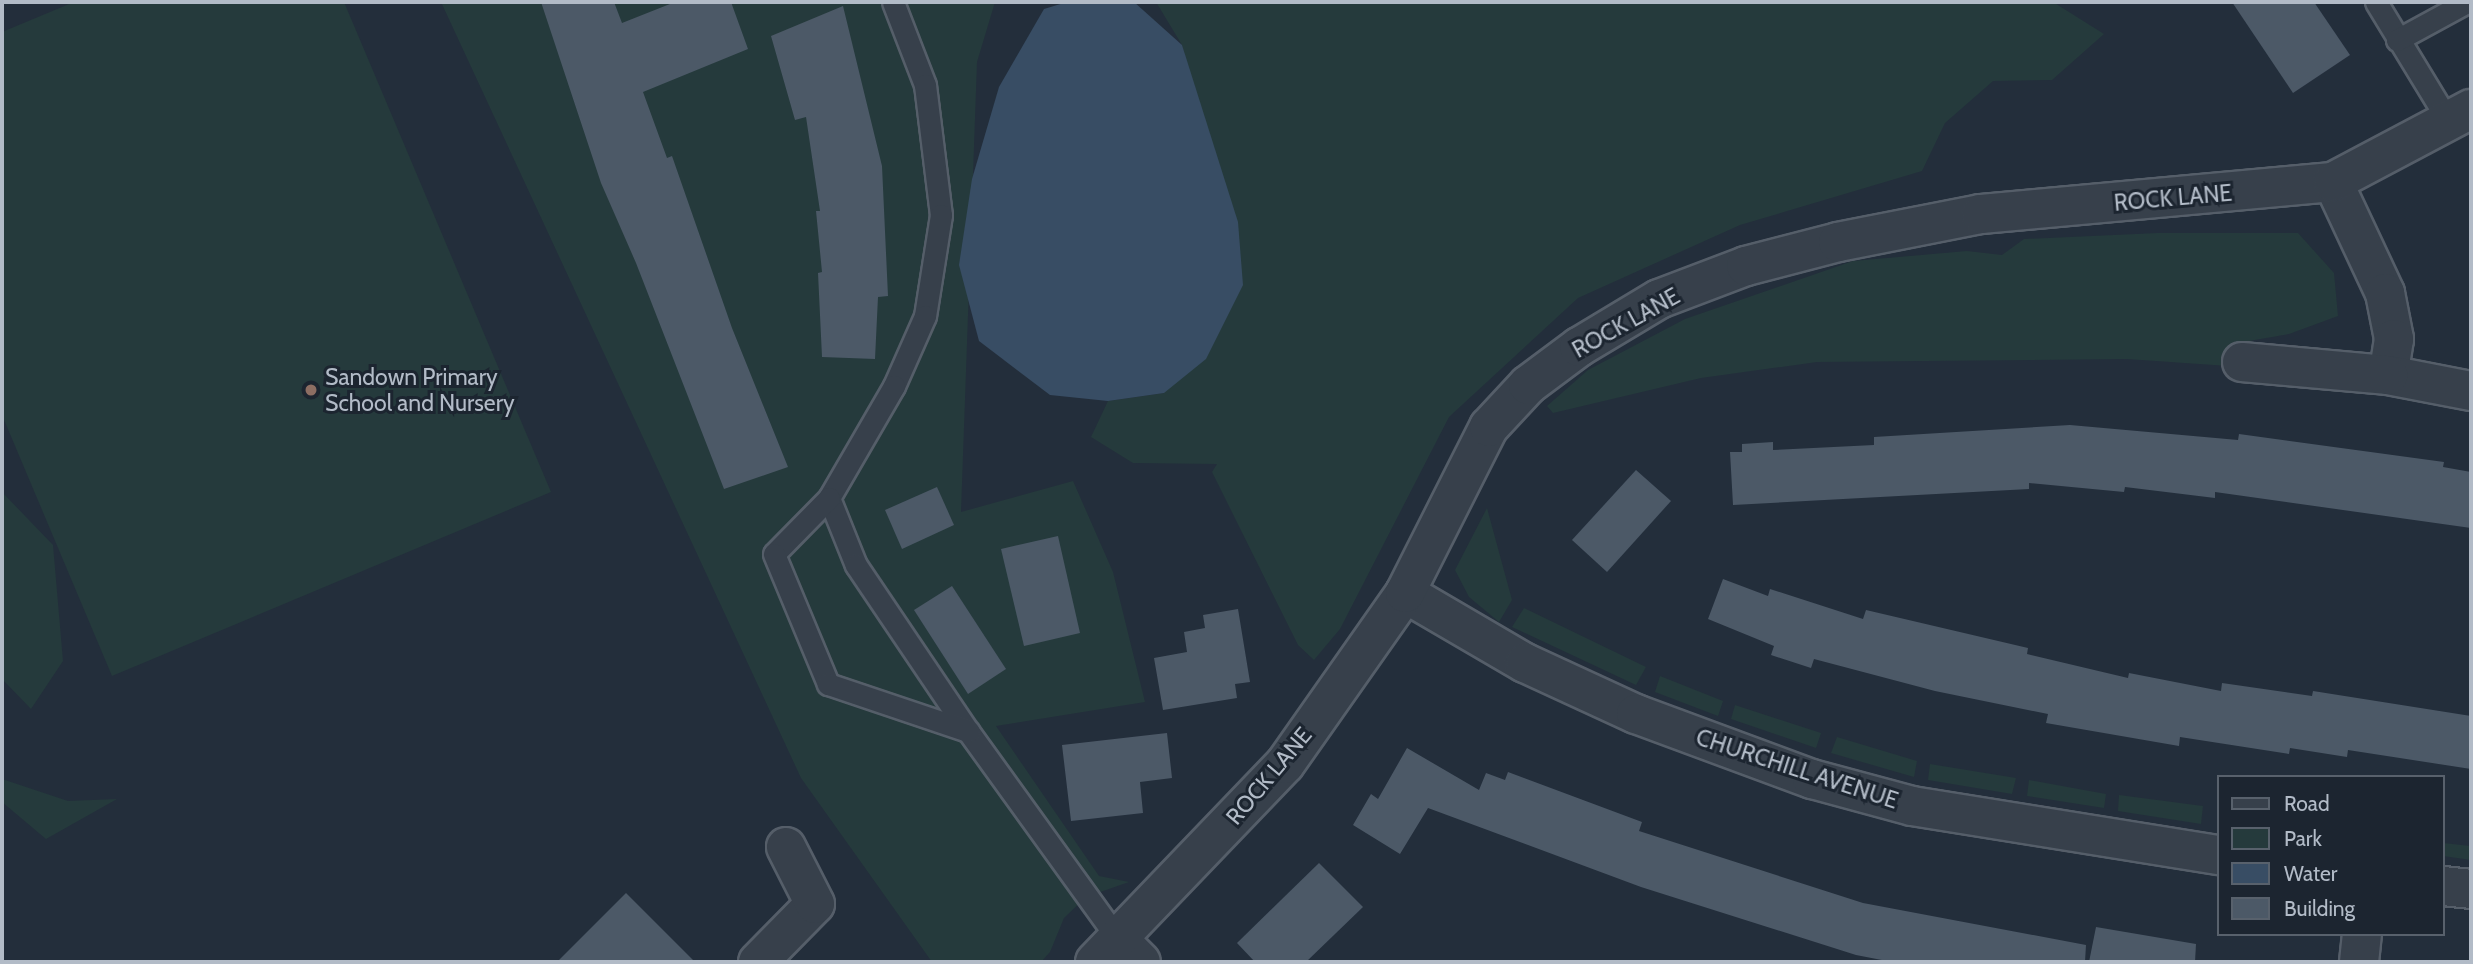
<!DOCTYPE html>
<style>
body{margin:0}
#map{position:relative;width:2473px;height:964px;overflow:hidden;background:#232e3b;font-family:Cabin,sans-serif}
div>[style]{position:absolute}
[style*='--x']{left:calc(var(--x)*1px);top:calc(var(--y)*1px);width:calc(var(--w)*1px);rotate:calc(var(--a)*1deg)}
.green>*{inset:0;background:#253a3c}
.water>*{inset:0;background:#384d64}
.building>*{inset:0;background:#4c5967}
.roads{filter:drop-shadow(2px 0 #555e69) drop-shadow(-2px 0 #555e69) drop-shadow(0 2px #555e69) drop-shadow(0 -2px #555e69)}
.service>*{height:21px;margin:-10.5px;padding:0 10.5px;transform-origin:10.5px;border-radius:10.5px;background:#37404b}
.minor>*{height:38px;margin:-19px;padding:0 19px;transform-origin:19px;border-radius:19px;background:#37404b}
.tertiary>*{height:38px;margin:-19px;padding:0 19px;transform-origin:19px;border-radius:19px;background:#37404b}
.dots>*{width:19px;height:19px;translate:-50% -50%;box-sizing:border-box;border:4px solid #1c2530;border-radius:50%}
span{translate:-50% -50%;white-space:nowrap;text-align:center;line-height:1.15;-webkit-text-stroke:6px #1c2530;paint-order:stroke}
.street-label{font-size:23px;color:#b2bbc7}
.poi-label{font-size:23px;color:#b2bbc7}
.left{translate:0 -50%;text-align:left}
.frame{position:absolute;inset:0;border:4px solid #b2bbc7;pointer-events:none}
.legend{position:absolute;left:2217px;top:775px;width:228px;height:161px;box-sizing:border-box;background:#1c2530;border:2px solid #58616c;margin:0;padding:9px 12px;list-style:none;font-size:21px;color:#b2bbc7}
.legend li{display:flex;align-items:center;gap:14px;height:35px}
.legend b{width:35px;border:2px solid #58616c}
</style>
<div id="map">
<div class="green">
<i style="clip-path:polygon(74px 2px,344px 2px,551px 492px,112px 676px,2px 415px,2px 32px)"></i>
<i style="clip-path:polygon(441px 2px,995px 2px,977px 62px,961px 512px,1073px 481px,1113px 572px,1145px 702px,996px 726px,1099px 876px,1129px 882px,1086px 897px,1064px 918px,1050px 952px,1041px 962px,932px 962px,801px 778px)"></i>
<i style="clip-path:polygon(1156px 2px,2053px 2px,2104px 34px,2052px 80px,1993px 81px,1945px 123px,1922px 171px,1740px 225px,1578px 298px,1449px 417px,1340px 629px,1314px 660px,1298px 645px,1212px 472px,1217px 464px,1133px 463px,1091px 437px,1108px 401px,1164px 393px,1200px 111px,1182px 45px)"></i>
<i style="clip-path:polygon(2158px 233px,2298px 233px,2334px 273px,2338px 316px,2289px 334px,2249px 341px,2228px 366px,2127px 359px,1817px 362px,1701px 378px,1553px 413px,1547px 406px,1588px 370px,1685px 319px,1853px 261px,1967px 251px,2002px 255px,2024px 239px)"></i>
<i style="clip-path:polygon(2px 492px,53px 545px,63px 661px,31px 709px,2px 679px)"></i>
<i style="clip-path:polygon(1487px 508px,1512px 600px,1499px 622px,1469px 597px,1455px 570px)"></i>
<i style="clip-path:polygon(1524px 608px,1646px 667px,1636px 685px,1512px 627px)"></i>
<i style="clip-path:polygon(1660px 676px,1723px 701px,1718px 716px,1655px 692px)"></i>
<i style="clip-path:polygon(1735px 705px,1821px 733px,1816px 748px,1731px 719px)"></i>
<i style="clip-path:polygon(1837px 737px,1917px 761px,1914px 777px,1831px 753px)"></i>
<i style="clip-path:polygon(1930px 764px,2016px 778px,2012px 794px,1928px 780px)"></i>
<i style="clip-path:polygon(2px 779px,68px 801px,117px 799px,46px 839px,2px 802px)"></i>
<i style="clip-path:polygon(2029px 780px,2106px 794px,2104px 808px,2027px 796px)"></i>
<i style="clip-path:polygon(2119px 795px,2203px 806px,2201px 824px,2118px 811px)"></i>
<i style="clip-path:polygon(2443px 843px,2471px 846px,2471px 860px,2443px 856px)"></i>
</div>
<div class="water">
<i style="clip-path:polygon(1067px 2px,1134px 2px,1182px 45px,1238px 222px,1243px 285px,1206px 359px,1164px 393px,1108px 401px,1050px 395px,979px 341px,959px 265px,972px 179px,999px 87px,1044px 9px)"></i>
</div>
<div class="building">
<i style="clip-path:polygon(541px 2px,614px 2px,622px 23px,675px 2px,731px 2px,748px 49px,643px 92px,667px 158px,672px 156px,732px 328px,788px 467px,724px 489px,636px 263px,601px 183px)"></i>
<i style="clip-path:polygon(2232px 2px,2314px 2px,2350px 55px,2293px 93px)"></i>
<i style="clip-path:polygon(843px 6px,882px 166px,888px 296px,878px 297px,875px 359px,822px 357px,818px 273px,822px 272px,816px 211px,820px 211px,806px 117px,795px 120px,771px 36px)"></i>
<i style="clip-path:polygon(2070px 425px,2238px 440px,2239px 434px,2444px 462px,2443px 467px,2471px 472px,2471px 528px,2215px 492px,2215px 498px,2125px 487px,2124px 492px,2029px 483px,2029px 489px,1733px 505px,1730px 452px,1742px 452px,1742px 444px,1773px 442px,1773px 450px,1874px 445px,1874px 437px)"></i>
<i style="clip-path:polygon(1636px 470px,1671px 501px,1607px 572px,1572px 540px)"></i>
<i style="clip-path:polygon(937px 487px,954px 525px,902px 549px,885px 510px)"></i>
<i style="clip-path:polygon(1058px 536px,1080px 633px,1024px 646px,1001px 549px)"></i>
<i style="clip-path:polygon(1723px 579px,1768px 596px,1770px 589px,1863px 619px,1866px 610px,2028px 648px,2027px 654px,2128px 678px,2129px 673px,2221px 691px,2222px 683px,2312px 696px,2313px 691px,2471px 716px,2471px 769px,2348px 750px,2347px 757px,2290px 748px,2289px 754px,2180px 737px,2179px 746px,2046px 723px,2048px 714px,1935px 691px,1814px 659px,1811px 668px,1771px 655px,1774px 646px,1708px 619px)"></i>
<i style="clip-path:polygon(952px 586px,1006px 669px,968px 694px,914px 610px)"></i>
<i style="clip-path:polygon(1238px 609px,1250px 682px,1235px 684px,1237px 698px,1163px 710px,1154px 658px,1187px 652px,1184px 632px,1205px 628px,1203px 615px)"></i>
<i style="clip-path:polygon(1167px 733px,1172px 778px,1140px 782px,1143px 813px,1071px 821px,1062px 745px)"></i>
<i style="clip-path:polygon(1407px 748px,1479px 790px,1486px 773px,1505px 780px,1508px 772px,1642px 822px,1639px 831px,1863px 903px,2086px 945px,2085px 962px,1892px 962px,1856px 955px,1641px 887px,1428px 808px,1400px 854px,1353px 825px,1371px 794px,1378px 799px)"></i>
<i style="clip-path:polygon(1319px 863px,1363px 907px,1306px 962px,1255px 962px,1237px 943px)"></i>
<i style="clip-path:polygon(626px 893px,695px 962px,557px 962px)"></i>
<i style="clip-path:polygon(2096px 927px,2196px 944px,2195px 962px,2089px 962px)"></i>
</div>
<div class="roads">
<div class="service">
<i style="--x:893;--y:2;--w:89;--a:68.9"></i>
<i style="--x:925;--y:85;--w:131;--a:83"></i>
<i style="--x:941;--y:215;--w:102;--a:99"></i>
<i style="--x:925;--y:316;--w:77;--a:113.9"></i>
<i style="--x:894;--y:386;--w:129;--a:120.1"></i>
<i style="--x:829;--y:498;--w:72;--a:68.1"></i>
<i style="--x:856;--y:565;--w:200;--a:56"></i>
<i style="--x:968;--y:731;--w:258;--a:54.2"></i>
<i style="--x:2376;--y:2;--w:140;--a:58.7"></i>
<i style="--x:2397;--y:40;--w:80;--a:-28.5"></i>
<i style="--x:829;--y:498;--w:78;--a:134.5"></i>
<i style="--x:774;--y:554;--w:141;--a:67.4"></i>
<i style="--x:828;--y:684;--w:148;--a:18.6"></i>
</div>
<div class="minor">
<i style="--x:2333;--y:182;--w:123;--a:64.9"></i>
<i style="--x:2385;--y:293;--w:47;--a:78.9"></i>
<i style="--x:2394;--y:339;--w:36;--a:99"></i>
<i style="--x:2388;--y:375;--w:85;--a:10.9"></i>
<i style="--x:2242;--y:362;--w:147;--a:5.1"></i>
<i style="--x:1405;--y:593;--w:139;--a:30.3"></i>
<i style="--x:1525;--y:663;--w:122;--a:24.7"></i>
<i style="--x:1636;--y:714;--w:188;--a:20.3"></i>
<i style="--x:1812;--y:779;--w:104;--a:15.1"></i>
<i style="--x:1912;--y:806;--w:311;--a:9.1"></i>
<i style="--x:2443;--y:886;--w:28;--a:6"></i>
<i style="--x:1119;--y:940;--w:31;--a:45"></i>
<i style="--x:758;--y:962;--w:81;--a:-45.5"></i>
<i style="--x:815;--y:904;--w:64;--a:-117"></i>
<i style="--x:2359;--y:962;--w:28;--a:-84"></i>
</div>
<div class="tertiary">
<i style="--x:1095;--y:962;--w:274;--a:-46.2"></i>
<i style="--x:1285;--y:764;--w:209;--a:-54.9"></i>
<i style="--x:1405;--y:593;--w:186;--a:-63.2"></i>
<i style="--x:1489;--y:427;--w:57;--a:-47.1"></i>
<i style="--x:1528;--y:385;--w:64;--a:-36.7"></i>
<i style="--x:1579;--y:347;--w:93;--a:-31"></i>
<i style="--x:1659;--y:299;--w:93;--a:-20.8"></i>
<i style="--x:1746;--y:266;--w:95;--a:-14.6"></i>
<i style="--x:1838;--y:242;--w:146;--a:-11.1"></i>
<i style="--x:1981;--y:214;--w:353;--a:-5.2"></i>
<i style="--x:2333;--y:182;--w:156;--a:-27.9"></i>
</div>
</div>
<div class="dots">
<i style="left:311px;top:390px;background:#8d6e63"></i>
</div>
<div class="street-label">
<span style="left:2173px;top:198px;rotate:-5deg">ROCK LANE</span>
<span style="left:1626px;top:323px;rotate:-29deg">ROCK LANE</span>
<span style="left:1797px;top:769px;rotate:18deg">CHURCHILL AVENUE</span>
<span style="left:1269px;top:776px;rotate:-50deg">ROCK LANE</span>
</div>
<div class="poi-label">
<span class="left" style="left:325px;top:390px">Sandown Primary<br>School and Nursery</span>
</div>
<div class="frame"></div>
<ul class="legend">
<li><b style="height:9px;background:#37404b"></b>Road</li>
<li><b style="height:19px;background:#253a3c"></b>Park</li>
<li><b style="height:19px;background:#384d64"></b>Water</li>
<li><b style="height:19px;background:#4c5967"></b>Building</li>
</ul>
</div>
